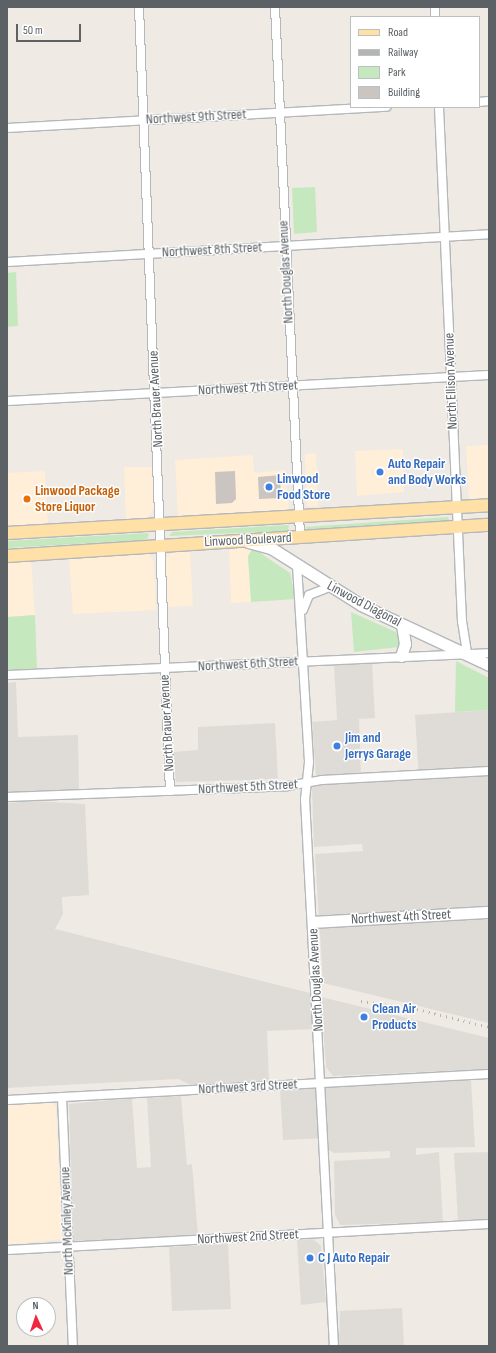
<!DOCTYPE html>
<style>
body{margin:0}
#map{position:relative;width:496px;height:1353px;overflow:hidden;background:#efeae3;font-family:"Sofia Sans Condensed",sans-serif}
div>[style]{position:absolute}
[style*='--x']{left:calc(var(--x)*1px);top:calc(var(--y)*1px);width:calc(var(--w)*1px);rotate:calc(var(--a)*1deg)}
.commercial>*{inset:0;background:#ffefd8}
.industrial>*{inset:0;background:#dfdcd8}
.green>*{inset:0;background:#c6e8bf}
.building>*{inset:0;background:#cac5c0}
.roads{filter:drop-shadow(1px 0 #b4b8bb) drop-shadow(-1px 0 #b4b8bb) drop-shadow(0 1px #b4b8bb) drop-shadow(0 -1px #b4b8bb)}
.street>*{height:8px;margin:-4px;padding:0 4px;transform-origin:4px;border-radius:4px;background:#fff}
.secondary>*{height:11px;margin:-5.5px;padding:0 5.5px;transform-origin:5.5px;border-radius:5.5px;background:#fff}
.primary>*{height:12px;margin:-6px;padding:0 6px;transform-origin:6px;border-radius:6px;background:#ffe1a8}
.rail>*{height:2.5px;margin-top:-1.25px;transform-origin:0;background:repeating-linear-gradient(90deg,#b3b4b5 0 1px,transparent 0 6px)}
.dots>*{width:11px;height:11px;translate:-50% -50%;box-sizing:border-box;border:2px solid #fff;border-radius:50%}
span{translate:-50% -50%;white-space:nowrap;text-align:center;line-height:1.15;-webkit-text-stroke:3px #fff;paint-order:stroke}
.street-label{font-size:14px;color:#5b6165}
.shop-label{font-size:14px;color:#366cbe;font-weight:700}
.left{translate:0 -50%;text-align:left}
.food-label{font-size:14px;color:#c56008;font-weight:700}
.frame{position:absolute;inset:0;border:8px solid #5b6165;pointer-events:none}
.legend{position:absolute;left:350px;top:16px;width:130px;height:92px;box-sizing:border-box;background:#fff;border:1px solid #bdc0c1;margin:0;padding:5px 7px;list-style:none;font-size:12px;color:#5b6165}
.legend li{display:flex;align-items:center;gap:8px;height:20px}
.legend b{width:20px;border:1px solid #bdc0c1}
.north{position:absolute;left:16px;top:1297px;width:40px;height:40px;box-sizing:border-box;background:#fff;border:1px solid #bdc0c1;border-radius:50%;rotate:357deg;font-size:11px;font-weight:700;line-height:16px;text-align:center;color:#5b6165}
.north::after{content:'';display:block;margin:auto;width:14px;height:18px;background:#f1273e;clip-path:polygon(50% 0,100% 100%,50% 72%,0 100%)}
.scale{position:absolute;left:16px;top:24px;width:65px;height:18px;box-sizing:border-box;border:2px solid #5b6165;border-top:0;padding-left:5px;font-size:12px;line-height:14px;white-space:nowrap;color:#5b6165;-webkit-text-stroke:3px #fff;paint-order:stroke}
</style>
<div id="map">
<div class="commercial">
<i style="clip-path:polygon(489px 445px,489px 498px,469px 499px,466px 446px)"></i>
<i style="clip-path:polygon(403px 449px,404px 492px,357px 496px,355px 451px)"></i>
<i style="clip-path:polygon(316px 453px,318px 506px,307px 507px,305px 454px)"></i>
<i style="clip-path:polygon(253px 455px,254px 473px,285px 470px,289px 511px,178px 516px,175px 460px)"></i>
<i style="clip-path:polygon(124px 467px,153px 467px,155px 507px,148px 518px,126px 519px)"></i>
<i style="clip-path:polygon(45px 471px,48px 525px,7px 528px,7px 473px)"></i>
<i style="clip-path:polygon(229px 548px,253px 548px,248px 556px,251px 602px,231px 603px)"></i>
<i style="clip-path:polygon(190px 550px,193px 606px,166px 607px,166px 557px,173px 551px)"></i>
<i style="clip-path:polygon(149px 554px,154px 562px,156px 610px,73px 614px,69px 557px)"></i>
<i style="clip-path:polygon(31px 559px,35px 615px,7px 617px,7px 560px)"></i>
<i style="clip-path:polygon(53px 1103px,56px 1107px,62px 1239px,7px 1245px,7px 1105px)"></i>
</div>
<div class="industrial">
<i style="clip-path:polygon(372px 662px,375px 718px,359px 719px,361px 775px,316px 775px,312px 722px,337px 720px,334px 664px)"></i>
<i style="clip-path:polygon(16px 682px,18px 737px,78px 735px,79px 790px,7px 794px,7px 683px)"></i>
<i style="clip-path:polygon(489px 710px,489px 1023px,323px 983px,315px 854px,363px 851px,362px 844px,314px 847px,312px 788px,316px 785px,419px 780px,415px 715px)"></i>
<i style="clip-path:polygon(275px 723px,278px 779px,176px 782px,173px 752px,198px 750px,198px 727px)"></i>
<i style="clip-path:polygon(34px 801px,85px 804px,89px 895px,62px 897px,63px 914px,55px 929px,310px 993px,312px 1029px,267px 1031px,269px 1081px,191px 1085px,178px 1079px,7px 1088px,7px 803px)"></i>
<i style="clip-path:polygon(321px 997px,489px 1038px,489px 1069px,333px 1076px,326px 1067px)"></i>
<i style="clip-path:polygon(471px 1080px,475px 1147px,416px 1148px,416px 1155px,439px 1152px,443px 1222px,340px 1225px,335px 1215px,334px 1161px,390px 1158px,390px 1151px,334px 1153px,329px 1150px,328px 1138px,283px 1140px,280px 1090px)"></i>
<i style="clip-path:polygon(181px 1096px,187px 1165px,192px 1164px,198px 1235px,73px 1241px,69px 1104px,132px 1098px,137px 1168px,151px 1167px,147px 1098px)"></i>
<i style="clip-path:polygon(489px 1152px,489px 1219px,458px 1221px,454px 1153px)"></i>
<i style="clip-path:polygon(313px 1239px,321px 1246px,326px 1302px,301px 1305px,297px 1240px)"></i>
<i style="clip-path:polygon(228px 1244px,231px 1309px,172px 1311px,169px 1247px)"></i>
<i style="clip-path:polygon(402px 1308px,404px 1346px,339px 1346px,340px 1311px)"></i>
</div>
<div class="green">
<i style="clip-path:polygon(315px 187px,317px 232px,294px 234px,292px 188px)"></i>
<i style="clip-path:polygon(16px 272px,18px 326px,7px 327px,7px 273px)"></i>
<i style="clip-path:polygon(448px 517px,450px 522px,308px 530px,305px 527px)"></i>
<i style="clip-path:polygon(289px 525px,288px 531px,169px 536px,172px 532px)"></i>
<i style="clip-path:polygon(149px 533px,147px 540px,7px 548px,7px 541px)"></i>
<i style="clip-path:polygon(253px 548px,290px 573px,296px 599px,251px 602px,248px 556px)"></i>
<i style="clip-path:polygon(351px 612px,396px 632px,401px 638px,399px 647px,354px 652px)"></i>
<i style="clip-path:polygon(35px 615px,37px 671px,7px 673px,7px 617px)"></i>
<i style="clip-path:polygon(456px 661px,489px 678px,489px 710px,455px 712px)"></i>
</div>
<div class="building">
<i style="clip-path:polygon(235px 471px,236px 499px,232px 503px,216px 504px,215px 472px)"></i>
<i style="clip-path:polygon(280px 475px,281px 498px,259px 499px,258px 477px)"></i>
</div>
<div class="roads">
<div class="street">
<i style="--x:139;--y:7;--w:785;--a:87.74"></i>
<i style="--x:275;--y:7;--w:530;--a:87.29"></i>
<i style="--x:435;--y:7;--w:10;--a:90"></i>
<i style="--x:479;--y:102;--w:10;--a:-6"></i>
<i style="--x:439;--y:107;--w:515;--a:87.44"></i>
<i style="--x:462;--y:621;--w:33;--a:81"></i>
<i style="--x:7;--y:128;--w:380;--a:-3.2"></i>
<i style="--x:7;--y:262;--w:483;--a:-3.3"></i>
<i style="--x:7;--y:401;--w:483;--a:-3.1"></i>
<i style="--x:297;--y:565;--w:197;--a:86.5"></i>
<i style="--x:309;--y:762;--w:37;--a:96"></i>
<i style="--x:305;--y:799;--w:548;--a:86.97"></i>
<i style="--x:303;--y:610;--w:16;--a:-68"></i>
<i style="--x:309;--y:595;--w:22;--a:-21"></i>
<i style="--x:7;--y:675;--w:483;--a:-2.6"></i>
<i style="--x:7;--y:797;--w:281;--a:-2.2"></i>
<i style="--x:288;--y:786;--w:35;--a:-10"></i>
<i style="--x:322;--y:780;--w:167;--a:-3.1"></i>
<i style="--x:62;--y:1097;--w:249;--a:87.5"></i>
<i style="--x:7;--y:1100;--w:483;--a:-3.1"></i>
<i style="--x:7;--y:1250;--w:483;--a:-3.1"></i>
</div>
<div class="secondary">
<i style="--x:248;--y:542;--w:24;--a:15"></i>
<i style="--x:271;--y:548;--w:107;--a:32.3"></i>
<i style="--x:361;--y:605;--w:141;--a:25.1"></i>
<i style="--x:401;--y:656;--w:13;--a:-72"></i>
<i style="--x:405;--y:644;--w:19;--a:-99"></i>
<i style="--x:313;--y:922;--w:176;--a:-3.3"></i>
</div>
<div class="primary">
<i style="--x:7;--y:533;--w:483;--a:-3.3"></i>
<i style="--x:7;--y:556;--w:483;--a:-3.7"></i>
</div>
</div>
<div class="rail">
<i style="--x:361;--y:1001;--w:57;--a:8.1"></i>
<i style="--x:417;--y:1009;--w:74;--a:14"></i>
</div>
<div class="dots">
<i style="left:380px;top:472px;background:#3f7fe0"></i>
<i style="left:269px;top:487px;background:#3f7fe0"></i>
<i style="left:27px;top:499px;background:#e8710a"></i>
<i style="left:337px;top:746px;background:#3f7fe0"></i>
<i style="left:364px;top:1017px;background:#3f7fe0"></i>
<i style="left:310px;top:1258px;background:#3f7fe0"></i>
</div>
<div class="street-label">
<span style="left:196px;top:117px;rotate:-3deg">Northwest 9th Street</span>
<span style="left:212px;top:250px;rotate:-3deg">Northwest 8th Street</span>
<span style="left:286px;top:272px;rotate:-93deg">North Douglas Avenue</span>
<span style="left:451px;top:381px;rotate:-92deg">North Ellison Avenue</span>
<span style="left:248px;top:388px;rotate:-3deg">Northwest 7th Street</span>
<span style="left:156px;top:399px;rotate:-93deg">North Brauer Avenue</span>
<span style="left:248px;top:540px;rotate:-3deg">Linwood Boulevard</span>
<span style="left:364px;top:604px;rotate:28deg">Linwood Diagonal</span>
<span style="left:248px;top:664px;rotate:-3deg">Northwest 6th Street</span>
<span style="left:167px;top:723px;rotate:-93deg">North Brauer Avenue</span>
<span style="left:248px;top:787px;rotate:-3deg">Northwest 5th Street</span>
<span style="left:401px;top:917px;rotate:-3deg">Northwest 4th Street</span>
<span style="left:316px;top:980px;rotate:-93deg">North Douglas Avenue</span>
<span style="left:248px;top:1087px;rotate:-3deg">Northwest 3rd Street</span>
<span style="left:67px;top:1221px;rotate:-92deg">North McKinley Avenue</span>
<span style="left:248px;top:1237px;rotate:-3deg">Northwest 2nd Street</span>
</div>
<div class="shop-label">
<span class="left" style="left:388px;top:472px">Auto Repair<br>and Body Works</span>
<span class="left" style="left:277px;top:487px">Linwood<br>Food Store</span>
<span class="left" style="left:345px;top:746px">Jim and<br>Jerrys Garage</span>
<span class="left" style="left:372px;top:1017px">Clean Air<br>Products</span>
<span class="left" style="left:318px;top:1258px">C J Auto Repair</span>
</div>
<div class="food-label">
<span class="left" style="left:35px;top:499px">Linwood Package<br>Store Liquor</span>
</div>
<div class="frame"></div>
<ul class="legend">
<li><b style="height:5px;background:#ffe1a8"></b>Road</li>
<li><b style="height:5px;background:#b3b4b5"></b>Railway</li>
<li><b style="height:11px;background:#c6e8bf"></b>Park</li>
<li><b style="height:11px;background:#cac5c0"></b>Building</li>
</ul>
<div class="north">N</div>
<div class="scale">50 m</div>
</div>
